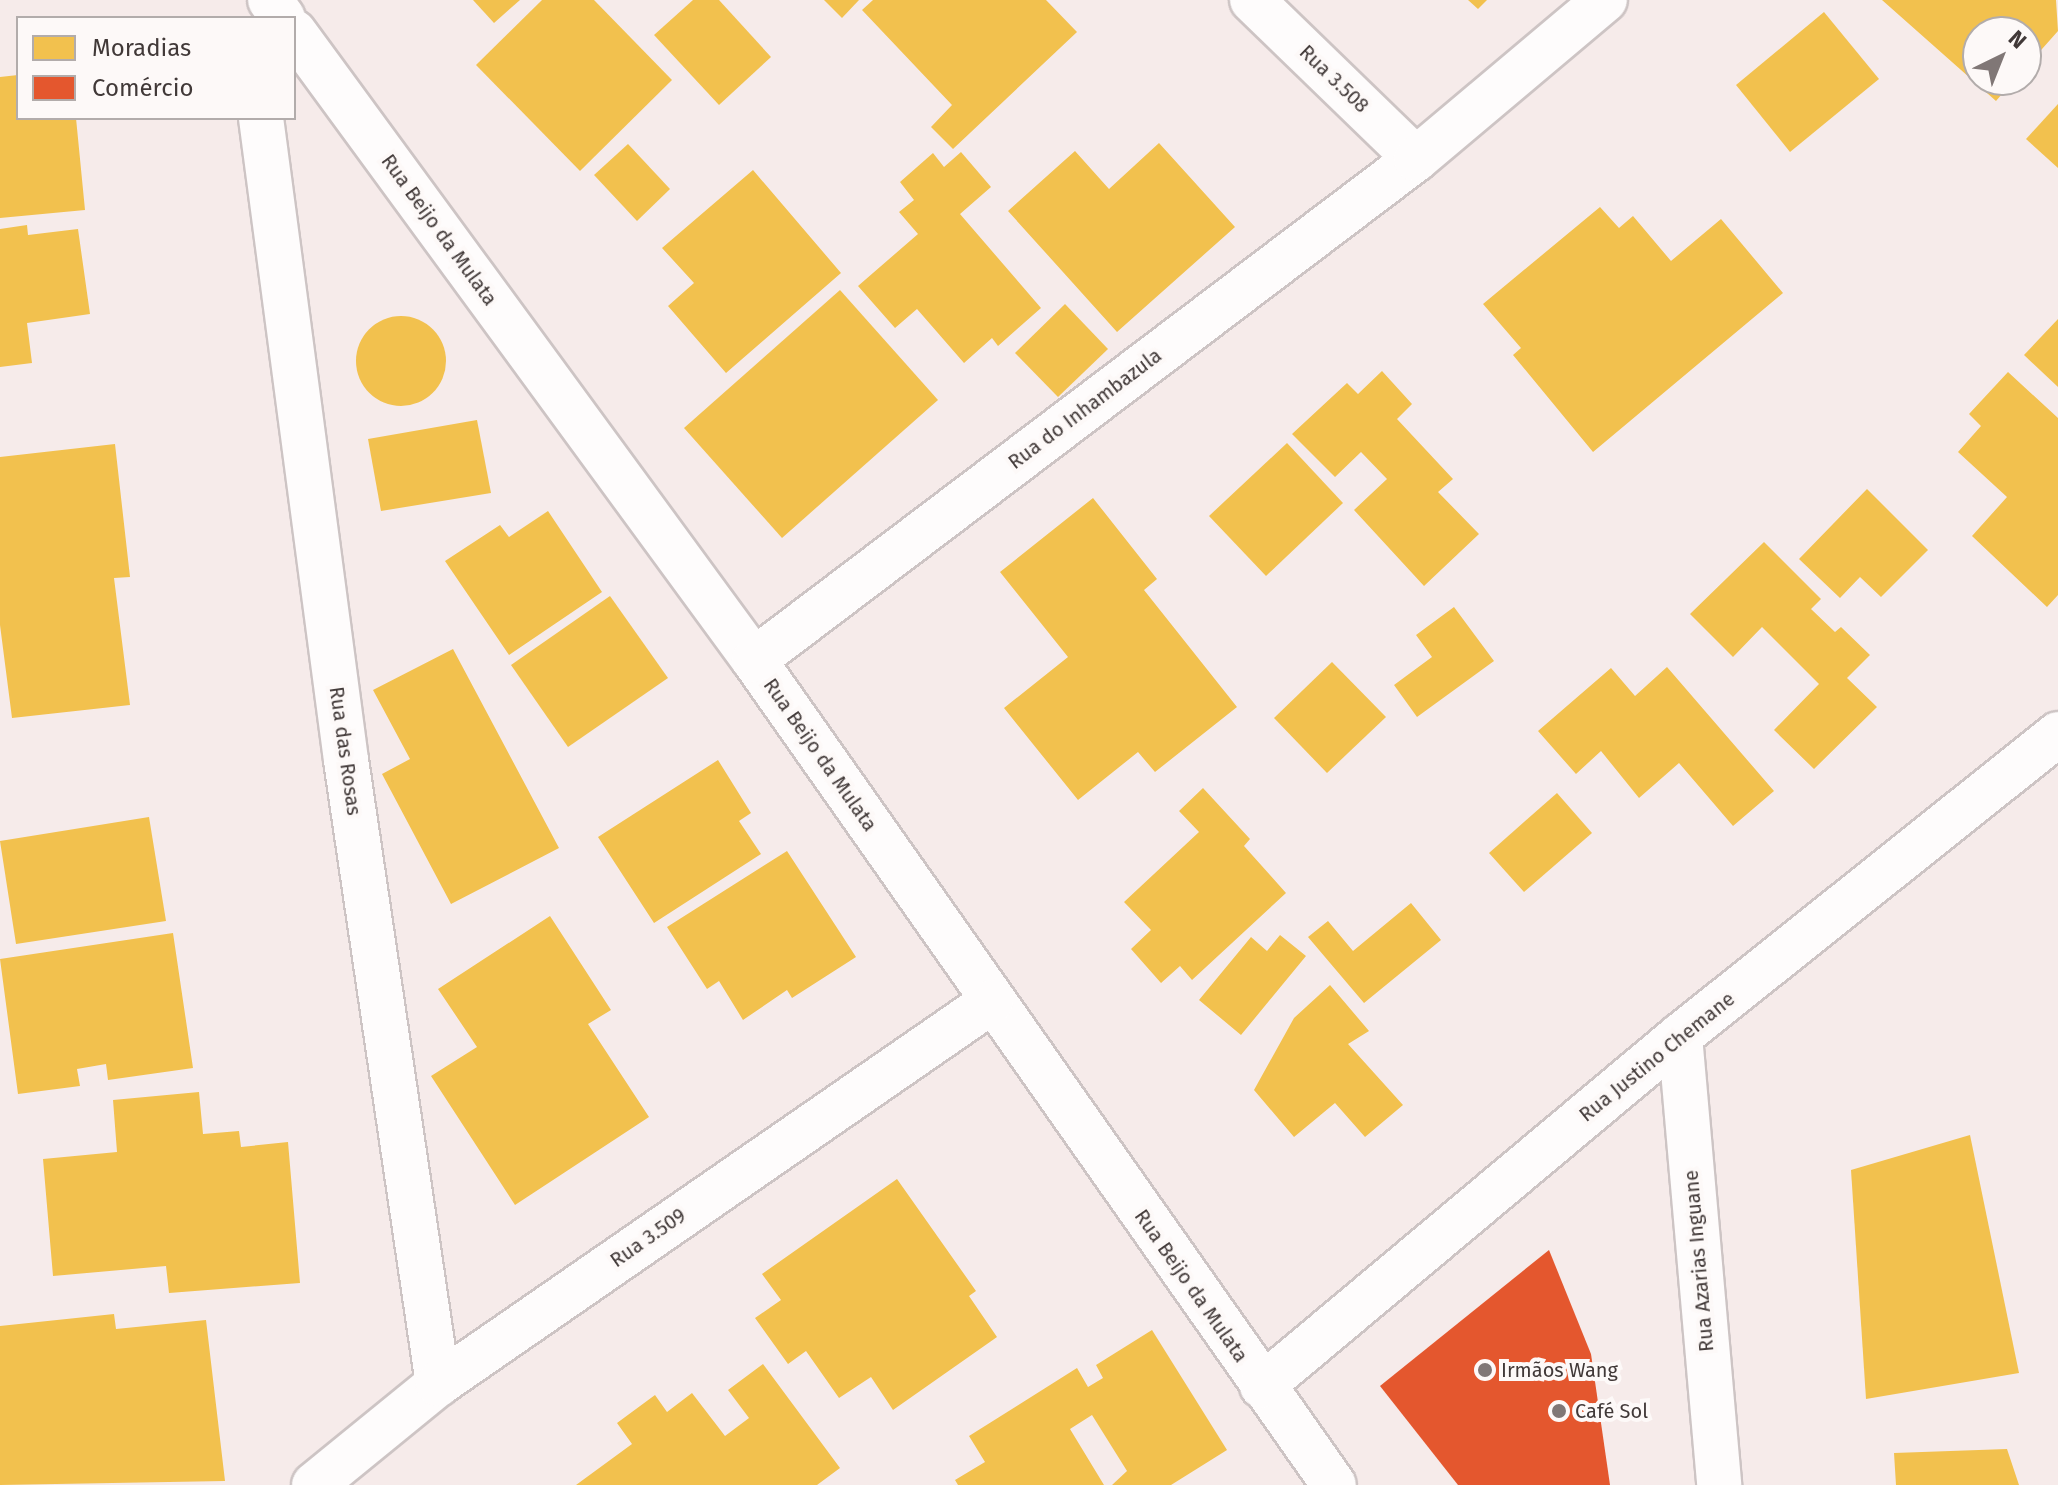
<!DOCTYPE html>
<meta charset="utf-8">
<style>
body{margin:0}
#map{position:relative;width:2058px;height:1485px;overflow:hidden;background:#f6ebea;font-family:"Fira Sans",sans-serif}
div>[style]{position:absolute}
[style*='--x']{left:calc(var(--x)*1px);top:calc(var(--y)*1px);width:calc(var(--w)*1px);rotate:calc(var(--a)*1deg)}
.homes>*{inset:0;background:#f2c14e}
.round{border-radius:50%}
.shops>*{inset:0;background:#e4572e}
.roads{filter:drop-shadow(2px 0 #cdc4c4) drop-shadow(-2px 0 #cdc4c4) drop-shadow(0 2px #cdc4c4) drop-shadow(0 -2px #cdc4c4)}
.minor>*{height:44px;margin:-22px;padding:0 22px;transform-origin:22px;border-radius:22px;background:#fefcfc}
.dots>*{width:22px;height:22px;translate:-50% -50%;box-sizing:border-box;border:4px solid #fdf9f8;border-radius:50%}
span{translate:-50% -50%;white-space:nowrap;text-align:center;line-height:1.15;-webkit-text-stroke:8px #fdf9f8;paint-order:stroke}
.street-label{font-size:20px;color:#413938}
.poi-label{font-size:20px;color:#413938}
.left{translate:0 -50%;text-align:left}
.legend{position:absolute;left:16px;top:16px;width:280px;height:104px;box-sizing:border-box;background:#fdf9f8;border:2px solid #b2acab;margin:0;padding:10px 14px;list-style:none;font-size:24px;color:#413938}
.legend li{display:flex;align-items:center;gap:16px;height:40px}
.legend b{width:40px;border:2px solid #b2acab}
.north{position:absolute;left:1962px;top:16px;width:80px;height:80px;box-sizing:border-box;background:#fdf9f8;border:2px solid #b2acab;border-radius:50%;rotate:43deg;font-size:22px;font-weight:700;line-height:32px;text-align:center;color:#413938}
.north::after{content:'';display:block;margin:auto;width:28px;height:36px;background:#807776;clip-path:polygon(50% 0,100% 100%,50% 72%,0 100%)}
</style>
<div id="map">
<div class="homes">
<i style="clip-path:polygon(473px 0,520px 0,494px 23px)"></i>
<i style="clip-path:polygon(542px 0,594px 0,672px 80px,580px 171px,476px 65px)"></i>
<i style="clip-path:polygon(693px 0,719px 0,771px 57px,719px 105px,654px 35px)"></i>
<i style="clip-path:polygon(824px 0,859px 0,842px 18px)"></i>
<i style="clip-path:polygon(873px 0,1046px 0,1077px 32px,953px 149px,931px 127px,952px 105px,862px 10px)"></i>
<i style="clip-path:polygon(1468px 0,1487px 0,1478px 9px)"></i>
<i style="clip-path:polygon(1882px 0,2056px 0,2058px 31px,2026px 67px,2026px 32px,1978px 32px,1978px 80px,2014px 80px,1996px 101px)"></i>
<i style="clip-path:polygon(1824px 12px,1879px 79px,1790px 152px,1736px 85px)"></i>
<i style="clip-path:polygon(18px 75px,18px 118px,76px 118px,85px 210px,0 218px,0 77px)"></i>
<i style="clip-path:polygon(2058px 104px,2058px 168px,2026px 139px)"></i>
<i style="clip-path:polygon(1159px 143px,1235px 227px,1117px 332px,1008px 211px,1075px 151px,1109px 189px)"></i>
<i style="clip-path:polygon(628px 144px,670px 189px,637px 221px,594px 175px)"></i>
<i style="clip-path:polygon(961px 152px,991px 187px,960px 214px,1041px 308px,998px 346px,992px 338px,964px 363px,917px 309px,895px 328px,858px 286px,918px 234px,899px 212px,914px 200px,900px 182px,933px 153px,944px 167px)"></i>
<i style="clip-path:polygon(753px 170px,841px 273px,726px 373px,668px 306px,694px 283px,662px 248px)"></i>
<i style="clip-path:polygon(1600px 207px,1619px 228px,1633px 216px,1671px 261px,1721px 219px,1783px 293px,1593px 452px,1513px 355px,1521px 348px,1483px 304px)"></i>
<i style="clip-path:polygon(27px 225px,28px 235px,78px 229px,90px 314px,27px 323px,32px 363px,0 367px,0 229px)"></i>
<i style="clip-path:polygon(840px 290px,938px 400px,782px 538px,684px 428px)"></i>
<i style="clip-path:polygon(1065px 304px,1108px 349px,1058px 397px,1015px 353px)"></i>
<i class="round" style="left:356px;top:316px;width:90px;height:90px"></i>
<i style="clip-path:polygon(2058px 319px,2058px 387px,2024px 355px)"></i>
<i style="clip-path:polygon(1382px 371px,1412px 404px,1397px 419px,1453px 479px,1438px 492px,1479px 534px,1424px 586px,1354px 510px,1387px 479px,1361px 452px,1335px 477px,1292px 434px,1347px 383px,1358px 394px)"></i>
<i style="clip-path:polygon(2008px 372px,2058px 418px,2058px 595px,2047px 607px,1972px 536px,2007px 497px,1958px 452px,1981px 426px,1969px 414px)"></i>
<i style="clip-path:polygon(477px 420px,491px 493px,381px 511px,368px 439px)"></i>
<i style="clip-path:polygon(1287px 443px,1343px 503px,1266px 576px,1209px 516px)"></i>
<i style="clip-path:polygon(115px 444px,130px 577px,114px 578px,130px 705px,12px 718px,0 625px,0 457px)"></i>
<i style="clip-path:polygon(1867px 489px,1928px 550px,1881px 597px,1860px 577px,1840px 598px,1799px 559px)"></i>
<i style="clip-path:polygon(1093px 498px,1157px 579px,1144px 590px,1237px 707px,1155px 772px,1138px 752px,1078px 800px,1004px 708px,1068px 657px,1000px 572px)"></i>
<i style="clip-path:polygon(548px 511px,602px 592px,509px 655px,445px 561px,500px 525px,509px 537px)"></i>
<i style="clip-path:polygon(1764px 542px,1821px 599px,1811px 609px,1835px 632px,1841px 627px,1870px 655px,1847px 678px,1877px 707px,1814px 769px,1774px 730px,1819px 684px,1762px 627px,1733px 657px,1690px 614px)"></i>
<i style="clip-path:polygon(610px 596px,668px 678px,568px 747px,511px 665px)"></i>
<i style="clip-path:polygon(1454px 607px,1494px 661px,1417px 717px,1394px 685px,1432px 657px,1416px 635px)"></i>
<i style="clip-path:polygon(453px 649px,559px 848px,451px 904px,382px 774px,410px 759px,373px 690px)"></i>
<i style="clip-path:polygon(1332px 662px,1386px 717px,1327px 773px,1274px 718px)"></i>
<i style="clip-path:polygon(1667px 667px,1774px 791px,1733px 826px,1679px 763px,1639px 798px,1601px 751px,1576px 774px,1538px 731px,1611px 668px,1635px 696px)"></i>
<i style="clip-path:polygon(718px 760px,751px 813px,739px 821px,761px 854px,654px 923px,598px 837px)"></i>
<i style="clip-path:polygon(1203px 788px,1250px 839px,1244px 846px,1286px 893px,1192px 980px,1180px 966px,1161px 983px,1131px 949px,1151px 930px,1124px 902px,1199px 832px,1179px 811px)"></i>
<i style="clip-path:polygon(1557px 793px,1592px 833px,1524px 892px,1489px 853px)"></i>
<i style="clip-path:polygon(149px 817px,166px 921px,16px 944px,0 841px)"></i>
<i style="clip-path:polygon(787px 851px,856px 957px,792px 998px,787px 990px,743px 1020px,719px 981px,707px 989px,667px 927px)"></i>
<i style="clip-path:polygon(1411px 903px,1441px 940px,1364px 1003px,1308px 937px,1328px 921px,1353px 951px)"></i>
<i style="clip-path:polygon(550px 916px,611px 1010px,588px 1024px,649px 1117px,515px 1205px,431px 1076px,477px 1047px,438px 989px)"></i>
<i style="clip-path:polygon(173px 933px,193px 1068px,108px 1080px,106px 1064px,77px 1069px,80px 1086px,18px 1094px,0 959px)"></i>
<i style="clip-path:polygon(1280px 935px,1306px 956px,1241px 1035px,1199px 1000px,1251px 937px,1267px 951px)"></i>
<i style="clip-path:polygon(1330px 985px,1369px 1031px,1348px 1044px,1403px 1105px,1365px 1137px,1335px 1103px,1294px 1137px,1254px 1090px,1294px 1018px)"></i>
<i style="clip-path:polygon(199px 1092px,203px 1134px,239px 1131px,241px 1147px,288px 1142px,300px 1283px,169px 1293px,166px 1266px,53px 1276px,43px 1159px,117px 1152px,113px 1100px)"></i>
<i style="clip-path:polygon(1970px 1135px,2019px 1373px,1866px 1399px,1851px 1170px)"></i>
<i style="clip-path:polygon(897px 1179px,976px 1291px,969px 1296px,997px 1337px,893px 1410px,871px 1377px,839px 1398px,806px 1351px,788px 1364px,755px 1318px,781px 1300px,762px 1274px)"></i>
<i style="clip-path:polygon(114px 1314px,116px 1329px,206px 1320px,225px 1481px,0 1485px,0 1326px)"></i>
<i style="clip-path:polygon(1152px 1330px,1227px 1450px,1171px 1485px,1112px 1485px,1127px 1471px,1092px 1415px,1070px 1429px,1104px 1485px,958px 1485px,955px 1480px,985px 1462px,969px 1436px,1077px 1368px,1088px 1387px,1103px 1378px,1096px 1365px)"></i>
<i style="clip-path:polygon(763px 1364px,840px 1468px,817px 1485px,576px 1485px,632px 1444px,617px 1423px,655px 1395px,667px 1412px,692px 1393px,725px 1436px,749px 1418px,728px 1390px)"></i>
<i style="clip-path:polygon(2007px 1449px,2019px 1485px,1896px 1485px,1894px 1453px)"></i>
</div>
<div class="shops">
<i style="clip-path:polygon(1549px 1250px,1591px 1354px,1610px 1485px,1458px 1485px,1380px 1386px)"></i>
</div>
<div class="roads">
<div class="minor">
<i style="--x:270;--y:0;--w:22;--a:54"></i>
<i style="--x:1252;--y:0;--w:228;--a:44.1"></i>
<i style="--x:294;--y:32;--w:778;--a:53.78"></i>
<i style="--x:754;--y:660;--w:1008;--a:54.89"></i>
<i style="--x:261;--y:118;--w:648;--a:82.46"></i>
<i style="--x:346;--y:760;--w:631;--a:81.61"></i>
<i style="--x:754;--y:660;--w:830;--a:-37.12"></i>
<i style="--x:1416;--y:159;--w:247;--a:-40.1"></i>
<i style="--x:1680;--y:1036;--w:451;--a:85"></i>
<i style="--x:1262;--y:1386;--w:545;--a:-39.94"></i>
<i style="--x:1680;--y:1036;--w:484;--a:-38.6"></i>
<i style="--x:314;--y:1485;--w:160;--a:-39.2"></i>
<i style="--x:438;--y:1384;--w:672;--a:-34.64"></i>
</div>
</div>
<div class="dots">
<i style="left:1485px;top:1370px;background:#807776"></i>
<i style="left:1559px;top:1411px;background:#807776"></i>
</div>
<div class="street-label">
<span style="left:1334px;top:79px;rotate:44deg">Rua 3.508</span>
<span style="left:439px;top:230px;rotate:54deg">Rua Beijo da Mulata</span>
<span style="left:1085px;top:409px;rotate:-37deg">Rua do Inhambazula</span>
<span style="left:345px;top:751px;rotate:82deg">Rua das Rosas</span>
<span style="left:820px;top:755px;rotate:55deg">Rua Beijo da Mulata</span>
<span style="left:1657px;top:1057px;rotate:-39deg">Rua Justino Chemane</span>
<span style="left:648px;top:1238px;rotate:-35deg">Rua 3.509</span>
<span style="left:1699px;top:1261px;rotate:-95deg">Rua Azarias Inguane</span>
<span style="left:1191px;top:1286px;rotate:55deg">Rua Beijo da Mulata</span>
</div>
<div class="poi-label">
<span class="left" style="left:1501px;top:1370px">Irmãos Wang</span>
<span class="left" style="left:1575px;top:1411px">Café Sol</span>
</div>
<ul class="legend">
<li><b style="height:22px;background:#f2c14e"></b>Moradias</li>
<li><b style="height:22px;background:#e4572e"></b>Comércio</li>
</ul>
<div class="north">N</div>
</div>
